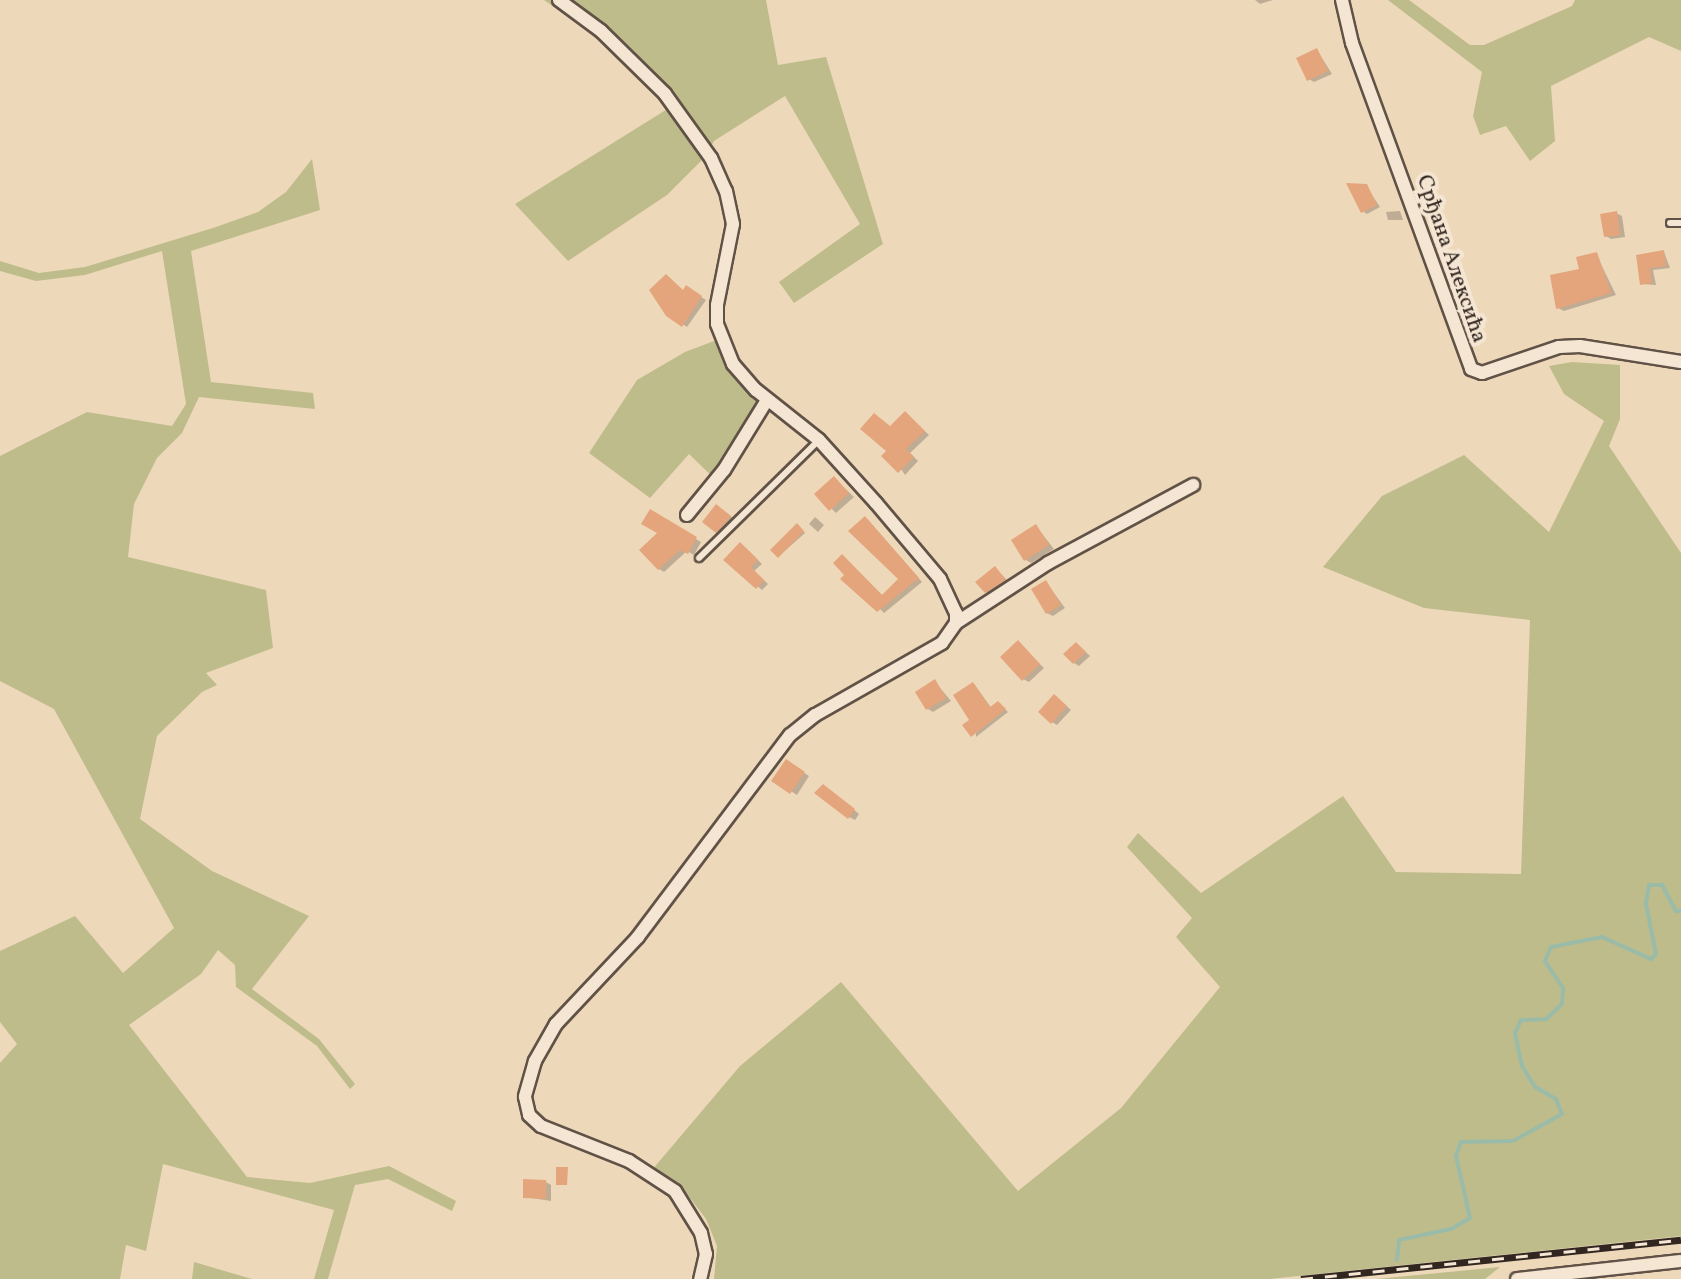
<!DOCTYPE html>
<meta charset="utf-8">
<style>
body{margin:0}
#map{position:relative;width:1681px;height:1279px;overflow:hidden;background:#eed8ba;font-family:Vollkorn,serif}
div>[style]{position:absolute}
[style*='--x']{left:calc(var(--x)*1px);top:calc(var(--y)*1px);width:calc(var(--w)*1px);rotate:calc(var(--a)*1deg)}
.green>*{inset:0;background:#bfbc8b}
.shadow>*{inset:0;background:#0003}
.stream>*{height:4px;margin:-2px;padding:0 2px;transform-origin:2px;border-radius:2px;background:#9bbba9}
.building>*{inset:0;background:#e5a57c}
.roads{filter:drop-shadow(2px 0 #615247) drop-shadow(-2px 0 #615247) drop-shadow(0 2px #615247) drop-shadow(0 -2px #615247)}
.service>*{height:6px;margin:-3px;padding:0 3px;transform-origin:3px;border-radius:3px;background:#f4e6d2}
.minor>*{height:12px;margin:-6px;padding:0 6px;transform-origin:6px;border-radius:6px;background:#f4e6d2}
.rail>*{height:7px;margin-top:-3.5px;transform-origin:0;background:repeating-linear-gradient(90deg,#f4e6d2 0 12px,#322621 0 24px);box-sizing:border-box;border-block:2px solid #322621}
span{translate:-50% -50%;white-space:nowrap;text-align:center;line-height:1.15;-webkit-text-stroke:8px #f4e6d2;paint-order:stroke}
.street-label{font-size:22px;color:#322621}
</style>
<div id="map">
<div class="green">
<i style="clip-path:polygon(544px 0,766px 0,778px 65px,826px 57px,883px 244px,794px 303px,779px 282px,860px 224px,785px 96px,714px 141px,704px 158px,667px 195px,568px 261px,515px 204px,669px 108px,602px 40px)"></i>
<i style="clip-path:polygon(1388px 0,1409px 0,1470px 45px,1484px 45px,1572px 6px,1575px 0,1681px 0,1681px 51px,1649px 37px,1551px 86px,1555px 141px,1530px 161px,1506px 126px,1480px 135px,1473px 116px,1482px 72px)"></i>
<i style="clip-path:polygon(312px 159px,320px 210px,191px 251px,211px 382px,313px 393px,315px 409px,199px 397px,182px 433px,157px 458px,134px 504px,128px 557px,266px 590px,273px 648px,206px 673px,217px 685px,202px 692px,157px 736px,140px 819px,212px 871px,309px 916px,252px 989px,319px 1039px,355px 1084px,350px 1089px,317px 1046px,236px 987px,235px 965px,218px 950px,201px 974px,129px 1025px,247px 1177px,310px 1183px,389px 1166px,456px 1201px,452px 1211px,388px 1179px,355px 1185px,328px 1279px,314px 1279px,334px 1210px,163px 1164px,146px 1251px,126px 1245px,120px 1279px,0 1279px,0 1063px,17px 1044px,0 1022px,0 951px,75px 916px,123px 973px,174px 928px,54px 709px,0 681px,0 456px,87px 412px,172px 426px,186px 404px,162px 251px,85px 275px,36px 281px,0 271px,0 261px,39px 273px,85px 267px,213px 228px,258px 212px,286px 192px)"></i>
<i style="clip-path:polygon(730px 335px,742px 369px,771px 399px,720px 484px,689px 454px,650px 498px,589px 453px,637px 380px,685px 352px)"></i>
<i style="clip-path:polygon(1572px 362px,1620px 365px,1620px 419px,1609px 446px,1681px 553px,1681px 1236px,1269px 1279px,714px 1279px,717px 1246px,706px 1219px,684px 1190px,652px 1170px,740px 1066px,841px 982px,1018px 1191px,1121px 1108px,1220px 987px,1176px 937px,1192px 918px,1127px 847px,1138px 833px,1201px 893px,1343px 796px,1396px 872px,1521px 874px,1530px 620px,1424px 608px,1323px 567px,1382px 496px,1464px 455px,1549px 532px,1604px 421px,1564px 394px,1549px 366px)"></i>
<i style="clip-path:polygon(194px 1262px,252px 1279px,192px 1279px)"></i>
<i style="clip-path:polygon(1500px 1267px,1485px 1279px,1376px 1279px)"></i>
</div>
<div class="shadow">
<i style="clip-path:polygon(1255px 0,1273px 0,1260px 4px)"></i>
<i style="clip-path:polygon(1317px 50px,1332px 74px,1314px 82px,1309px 79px)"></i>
<i style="clip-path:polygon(1366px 186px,1380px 207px,1367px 214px,1362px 211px)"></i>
<i style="clip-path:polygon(1400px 211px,1403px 220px,1388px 220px,1386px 212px)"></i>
<i style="clip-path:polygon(1616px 213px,1622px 216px,1625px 237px,1611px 239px,1606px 236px)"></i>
<i style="clip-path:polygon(1664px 252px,1670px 268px,1653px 270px,1656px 285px,1642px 284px,1638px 256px)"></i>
<i style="clip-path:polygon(1596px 254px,1616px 295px,1564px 311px,1558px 308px)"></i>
<i style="clip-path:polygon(667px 276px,684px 292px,687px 288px,706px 300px,687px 327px,667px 314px)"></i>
<i style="clip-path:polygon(905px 413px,929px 435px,910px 453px,918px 461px,905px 475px,889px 451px,891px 428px)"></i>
<i style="clip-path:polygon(834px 478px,854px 497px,836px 513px,816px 494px)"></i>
<i style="clip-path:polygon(722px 510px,736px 520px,723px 534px,717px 531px)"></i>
<i style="clip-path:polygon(650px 512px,701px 542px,694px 555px,687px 551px,664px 572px,659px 569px,660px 533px)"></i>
<i style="clip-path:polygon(815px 517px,824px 525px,818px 532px,809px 524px)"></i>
<i style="clip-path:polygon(865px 518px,922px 582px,884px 613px,847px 575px,842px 556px,884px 597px,901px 579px)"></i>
<i style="clip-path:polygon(1036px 526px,1054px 549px,1031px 563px,1026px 560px)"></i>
<i style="clip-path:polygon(799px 527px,805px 533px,779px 556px)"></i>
<i style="clip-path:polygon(745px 547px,762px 564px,754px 571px,768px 584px,762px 590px,726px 560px)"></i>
<i style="clip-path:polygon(995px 568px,1010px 583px,992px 595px,986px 592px)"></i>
<i style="clip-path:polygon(1046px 582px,1065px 608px,1053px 616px,1047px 613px)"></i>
<i style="clip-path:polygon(1018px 643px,1044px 668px,1029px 682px,1023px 679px)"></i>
<i style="clip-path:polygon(1077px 644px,1090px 656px,1079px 666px,1074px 663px)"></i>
<i style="clip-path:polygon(935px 682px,951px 701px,933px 712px,928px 709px)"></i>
<i style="clip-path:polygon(974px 684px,992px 709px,999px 703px,1008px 712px,976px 737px)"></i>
<i style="clip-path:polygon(1060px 700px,1071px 710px,1057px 725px,1052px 722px)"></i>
<i style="clip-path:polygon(786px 761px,809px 776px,797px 795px,774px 780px)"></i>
<i style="clip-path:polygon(829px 789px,859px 814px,855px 820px,849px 817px)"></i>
<i style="clip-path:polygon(546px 1182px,551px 1185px,551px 1201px,525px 1197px)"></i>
</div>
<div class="stream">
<i style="--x:1397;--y:1260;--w:20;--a:-84"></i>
<i style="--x:1399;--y:1240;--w:53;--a:-11.9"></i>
<i style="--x:1451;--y:1229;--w:22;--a:-30"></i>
<i style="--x:1470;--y:1218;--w:64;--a:-102.7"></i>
<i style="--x:1456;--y:1156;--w:15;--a:-70"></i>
<i style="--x:1461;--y:1142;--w:52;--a:-1.1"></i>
<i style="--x:1513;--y:1141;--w:56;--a:-28.9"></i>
<i style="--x:1562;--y:1114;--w:16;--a:-112"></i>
<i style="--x:1556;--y:1099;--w:24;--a:-150"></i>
<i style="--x:1535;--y:1087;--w:25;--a:-122"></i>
<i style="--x:1522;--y:1066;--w:34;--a:-102"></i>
<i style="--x:1515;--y:1033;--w:14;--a:-65"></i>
<i style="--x:1521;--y:1020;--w:25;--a:-2"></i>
<i style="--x:1546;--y:1019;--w:22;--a:-43"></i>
<i style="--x:1562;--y:1004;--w:16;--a:-86"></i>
<i style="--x:1563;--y:988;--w:32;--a:-124"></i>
<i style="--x:1545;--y:961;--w:15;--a:-67"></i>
<i style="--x:1551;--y:947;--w:52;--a:-11.1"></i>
<i style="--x:1602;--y:937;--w:54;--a:24.2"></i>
<i style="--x:1651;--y:959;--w:7;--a:-45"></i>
<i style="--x:1656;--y:954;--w:51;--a:-101.3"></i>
<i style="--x:1646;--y:904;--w:19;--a:-81"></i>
<i style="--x:1649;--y:885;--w:13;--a:0"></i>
<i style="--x:1662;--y:885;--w:30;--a:62"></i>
<i style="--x:1676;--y:911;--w:5;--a:0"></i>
</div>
<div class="building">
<i style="clip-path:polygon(1317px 48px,1328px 71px,1307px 81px,1296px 58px)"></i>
<i style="clip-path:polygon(1346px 183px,1367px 184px,1377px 205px,1361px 213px)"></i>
<i style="clip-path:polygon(1617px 211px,1620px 235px,1604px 237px,1600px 214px)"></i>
<i style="clip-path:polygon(1664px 250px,1666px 266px,1650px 268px,1652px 283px,1640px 285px,1636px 255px)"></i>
<i style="clip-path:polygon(1597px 252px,1611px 293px,1556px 309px,1550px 275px,1579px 269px,1576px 257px)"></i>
<i style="clip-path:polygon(666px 274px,683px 290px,686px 285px,702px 296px,682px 327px,666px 316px,649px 290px)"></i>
<i style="clip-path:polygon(905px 411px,925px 431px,906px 449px,914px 457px,898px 473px,881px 456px,886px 451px,860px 429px,874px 413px,890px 426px)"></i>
<i style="clip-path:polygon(834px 476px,849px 493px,829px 511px,814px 494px)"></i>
<i style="clip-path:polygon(716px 504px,731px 516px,716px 533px,702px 522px)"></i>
<i style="clip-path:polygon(650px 509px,697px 537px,688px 554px,680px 550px,658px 570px,639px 550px,657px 533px,641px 524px)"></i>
<i style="clip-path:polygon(865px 516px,919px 578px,877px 612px,840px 579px,844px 575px,833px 563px,842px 554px,882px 595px,898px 579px,848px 531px)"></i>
<i style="clip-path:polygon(797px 523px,804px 531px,778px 558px,770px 550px)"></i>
<i style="clip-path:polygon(1036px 524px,1049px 545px,1024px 561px,1011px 540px)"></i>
<i style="clip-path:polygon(740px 542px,758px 560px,751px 567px,764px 580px,756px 589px,723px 560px)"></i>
<i style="clip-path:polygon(995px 566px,1006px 580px,985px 593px,975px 582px)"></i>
<i style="clip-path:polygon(1046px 580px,1061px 605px,1046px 614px,1031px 589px)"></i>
<i style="clip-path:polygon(1018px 640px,1040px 664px,1022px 681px,1000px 657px)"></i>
<i style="clip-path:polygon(1076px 642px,1086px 652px,1073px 664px,1063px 654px)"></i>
<i style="clip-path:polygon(935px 679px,946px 698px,926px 710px,915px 692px)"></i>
<i style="clip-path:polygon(973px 682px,990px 707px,998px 701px,1006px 709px,971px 737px,962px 725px,969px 720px,953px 695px)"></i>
<i style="clip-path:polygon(1054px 694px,1067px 706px,1051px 724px,1038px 712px)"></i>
<i style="clip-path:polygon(786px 759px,805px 772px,790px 794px,771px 781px)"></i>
<i style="clip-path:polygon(823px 784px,855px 809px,848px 819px,814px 793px)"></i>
<i style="clip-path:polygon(556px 1167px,568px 1167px,567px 1185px,556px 1185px)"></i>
<i style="clip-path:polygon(523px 1179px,546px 1180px,546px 1199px,523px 1198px)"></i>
</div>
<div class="roads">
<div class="service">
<i style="--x:1670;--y:223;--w:11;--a:0"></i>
<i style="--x:699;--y:558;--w:168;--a:-44.5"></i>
</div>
<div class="minor">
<i style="--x:559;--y:0;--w:52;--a:36.4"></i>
<i style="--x:601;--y:31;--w:90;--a:44.5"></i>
<i style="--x:665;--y:94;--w:79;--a:54.3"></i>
<i style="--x:711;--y:158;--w:36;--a:66"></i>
<i style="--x:726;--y:191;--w:34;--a:78"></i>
<i style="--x:733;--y:224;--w:83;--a:101.2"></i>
<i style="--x:717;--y:305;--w:19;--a:90"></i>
<i style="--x:717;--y:324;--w:43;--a:68.2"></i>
<i style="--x:733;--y:364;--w:35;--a:49"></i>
<i style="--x:756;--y:390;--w:80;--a:38.4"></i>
<i style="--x:819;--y:440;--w:85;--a:47.9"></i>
<i style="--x:876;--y:503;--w:99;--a:49.9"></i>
<i style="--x:940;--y:579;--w:38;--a:65"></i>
<i style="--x:956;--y:613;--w:10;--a:90"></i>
<i style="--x:956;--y:623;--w:24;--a:125"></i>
<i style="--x:942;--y:643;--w:146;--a:150.4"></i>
<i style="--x:815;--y:715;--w:32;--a:141"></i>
<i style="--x:790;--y:735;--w:253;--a:127"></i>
<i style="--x:638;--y:937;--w:120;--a:133.3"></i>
<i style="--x:556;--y:1024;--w:43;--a:119.6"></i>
<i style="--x:535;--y:1061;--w:37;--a:106"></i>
<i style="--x:525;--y:1097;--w:18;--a:77"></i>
<i style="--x:529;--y:1115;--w:16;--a:43"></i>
<i style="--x:541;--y:1126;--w:95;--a:21.7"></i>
<i style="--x:629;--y:1161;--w:55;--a:33.1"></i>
<i style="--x:675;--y:1191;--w:49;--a:58.2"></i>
<i style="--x:701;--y:1233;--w:22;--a:77"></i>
<i style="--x:706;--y:1254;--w:26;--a:103"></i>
<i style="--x:1342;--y:0;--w:44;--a:76.9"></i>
<i style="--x:1352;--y:43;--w:347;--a:69.9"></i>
<i style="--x:1471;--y:369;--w:12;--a:20"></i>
<i style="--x:1482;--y:373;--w:81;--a:-18.7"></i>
<i style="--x:1559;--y:347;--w:21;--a:-3"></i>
<i style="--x:1580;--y:346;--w:102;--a:9"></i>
<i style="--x:687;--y:515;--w:58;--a:-50.6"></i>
<i style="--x:724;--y:470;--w:82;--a:-58.4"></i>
<i style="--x:956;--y:623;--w:110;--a:-33.1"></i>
<i style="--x:1048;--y:563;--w:165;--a:-28.3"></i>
<i style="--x:1517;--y:1279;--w:165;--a:-6.3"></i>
</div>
</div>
<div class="rail">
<i style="--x:1301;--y:1279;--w:382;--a:-5.9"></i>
</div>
<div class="street-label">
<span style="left:1451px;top:259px;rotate:71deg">Срђана Алексића</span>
</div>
</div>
